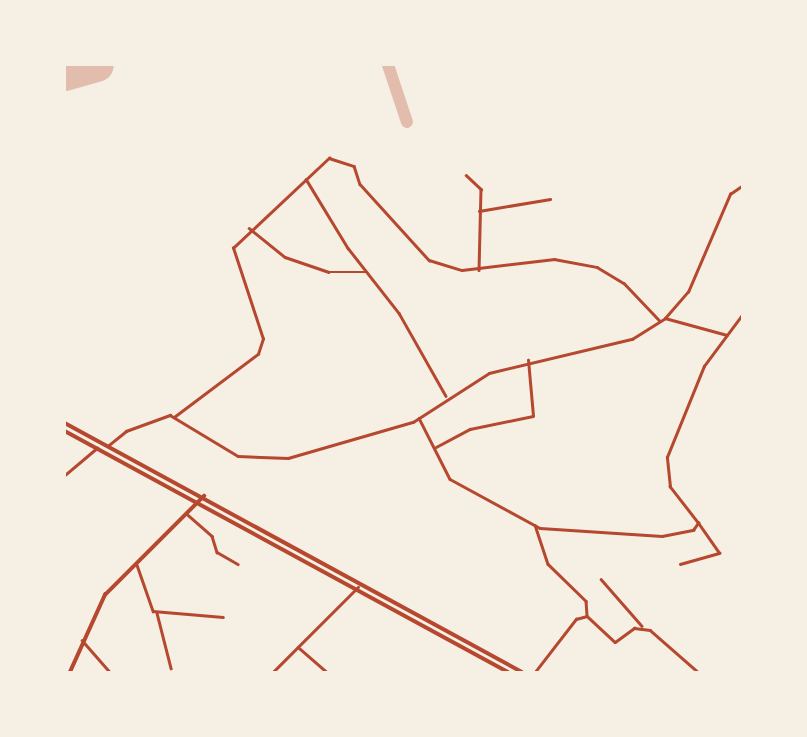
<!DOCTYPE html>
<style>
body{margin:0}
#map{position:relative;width:807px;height:737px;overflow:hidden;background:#f6efe4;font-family:"Times New Roman",serif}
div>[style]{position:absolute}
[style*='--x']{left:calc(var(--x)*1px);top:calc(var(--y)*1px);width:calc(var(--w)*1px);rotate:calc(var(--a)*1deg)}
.taxiway>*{height:12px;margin:-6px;padding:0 6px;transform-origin:6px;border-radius:6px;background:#e2bdae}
.runway>*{height:33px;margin:-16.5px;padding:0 16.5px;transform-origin:16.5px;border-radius:16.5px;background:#e2bdae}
.minor>*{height:2.5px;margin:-1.25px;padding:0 1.25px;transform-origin:1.25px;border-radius:1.25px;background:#b5482f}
.tertiary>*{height:2.5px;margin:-1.25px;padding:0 1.25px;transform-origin:1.25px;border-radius:1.25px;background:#b5482f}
.secondary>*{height:3.5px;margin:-1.75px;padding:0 1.75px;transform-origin:1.75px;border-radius:1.75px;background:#b5482f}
.primary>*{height:3.5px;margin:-1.75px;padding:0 1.75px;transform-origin:1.75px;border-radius:1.75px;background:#b5482f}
span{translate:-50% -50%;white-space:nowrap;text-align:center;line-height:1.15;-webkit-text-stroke:7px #f6efe4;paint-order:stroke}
.frame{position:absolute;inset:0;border:66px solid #f6efe4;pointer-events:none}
</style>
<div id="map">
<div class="taxiway">
<i style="--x:388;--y:65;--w:60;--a:71.6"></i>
</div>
<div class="runway">
<i style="--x:65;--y:74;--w:33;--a:-16"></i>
</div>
<div class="minor">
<i style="--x:466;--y:175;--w:21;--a:43"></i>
<i style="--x:481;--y:189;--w:81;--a:91.4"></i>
<i style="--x:306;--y:179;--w:81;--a:58.7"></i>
<i style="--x:348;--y:248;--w:83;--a:51.9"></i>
<i style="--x:399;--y:313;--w:95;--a:60.5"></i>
<i style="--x:479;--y:211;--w:72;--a:-9.6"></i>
<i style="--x:249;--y:228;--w:46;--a:38.9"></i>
<i style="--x:285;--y:257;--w:46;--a:18.8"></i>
<i style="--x:329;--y:272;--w:37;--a:0"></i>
<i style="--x:665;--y:318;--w:64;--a:15.3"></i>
<i style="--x:174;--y:417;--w:105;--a:-36.9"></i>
<i style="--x:258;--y:354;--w:16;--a:-72"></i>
<i style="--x:263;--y:339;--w:96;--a:-108.2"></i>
<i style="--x:233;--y:248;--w:132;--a:-43.2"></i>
<i style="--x:329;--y:158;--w:26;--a:18"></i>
<i style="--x:354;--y:166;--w:19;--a:72"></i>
<i style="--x:360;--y:184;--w:103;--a:47.8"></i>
<i style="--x:429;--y:260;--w:34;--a:17"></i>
<i style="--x:462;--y:270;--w:93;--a:-6.8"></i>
<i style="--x:554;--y:259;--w:44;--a:10.5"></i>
<i style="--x:597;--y:267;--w:31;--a:31"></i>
<i style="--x:624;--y:283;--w:52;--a:46.5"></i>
<i style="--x:419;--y:418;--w:68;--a:63.1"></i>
<i style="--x:450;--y:479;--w:102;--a:28.6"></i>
<i style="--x:540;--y:528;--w:122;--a:3.8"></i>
<i style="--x:662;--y:536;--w:32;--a:-11"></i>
<i style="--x:693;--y:530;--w:9;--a:-54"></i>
<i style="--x:698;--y:523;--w:46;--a:-127.9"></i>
<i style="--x:670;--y:487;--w:30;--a:-96"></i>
<i style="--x:667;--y:457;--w:98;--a:-67.9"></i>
<i style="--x:704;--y:366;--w:64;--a:-53.3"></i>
<i style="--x:109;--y:445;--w:22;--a:-39"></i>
<i style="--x:126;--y:431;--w:47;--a:-20"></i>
<i style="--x:170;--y:415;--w:79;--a:31.1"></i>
<i style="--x:238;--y:456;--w:50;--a:2.3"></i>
<i style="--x:288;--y:458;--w:130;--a:-16.1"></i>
<i style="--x:413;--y:422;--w:90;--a:-32.8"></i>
<i style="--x:489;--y:373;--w:147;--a:-13.4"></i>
<i style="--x:632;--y:339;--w:39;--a:-32"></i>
<i style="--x:665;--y:318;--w:35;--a:-49"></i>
<i style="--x:688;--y:292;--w:107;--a:-66.8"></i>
<i style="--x:730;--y:194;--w:14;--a:-34"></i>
<i style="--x:436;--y:447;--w:38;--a:-28"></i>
<i style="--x:470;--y:429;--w:64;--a:-11.7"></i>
<i style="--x:533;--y:416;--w:56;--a:-95.1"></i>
<i style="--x:65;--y:475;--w:42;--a:-40.2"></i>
<i style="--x:188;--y:515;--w:32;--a:41"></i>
<i style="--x:212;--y:536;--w:17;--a:73"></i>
<i style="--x:217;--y:552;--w:24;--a:30"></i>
<i style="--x:535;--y:525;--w:41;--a:71.6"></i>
<i style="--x:548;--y:564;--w:53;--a:44.2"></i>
<i style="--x:586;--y:601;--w:15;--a:86"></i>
<i style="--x:680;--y:564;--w:41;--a:-15.8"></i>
<i style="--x:719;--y:553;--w:37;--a:-125"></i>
<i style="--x:137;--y:565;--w:49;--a:70.8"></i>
<i style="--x:153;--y:611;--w:70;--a:4.9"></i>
<i style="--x:601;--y:579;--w:62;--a:48.9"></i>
<i style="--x:157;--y:613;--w:57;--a:75.7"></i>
<i style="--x:82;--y:640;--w:43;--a:48.8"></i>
<i style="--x:298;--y:647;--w:38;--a:41"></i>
<i style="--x:535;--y:672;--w:67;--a:-52.3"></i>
<i style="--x:576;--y:619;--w:11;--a:-15"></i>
<i style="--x:587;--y:616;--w:38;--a:43"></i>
<i style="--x:615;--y:642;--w:24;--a:-36"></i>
<i style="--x:634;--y:628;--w:16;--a:7"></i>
<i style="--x:650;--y:630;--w:64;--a:41.2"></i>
</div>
<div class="tertiary">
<i style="--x:273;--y:672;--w:120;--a:-45"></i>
</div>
<div class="secondary">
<i style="--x:70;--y:672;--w:85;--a:-65.6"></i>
<i style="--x:105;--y:595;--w:140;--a:-45"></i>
</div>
<div class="primary">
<i style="--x:65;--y:423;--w:520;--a:28.58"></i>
<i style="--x:65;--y:431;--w:504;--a:28.55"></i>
</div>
<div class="frame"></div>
</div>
